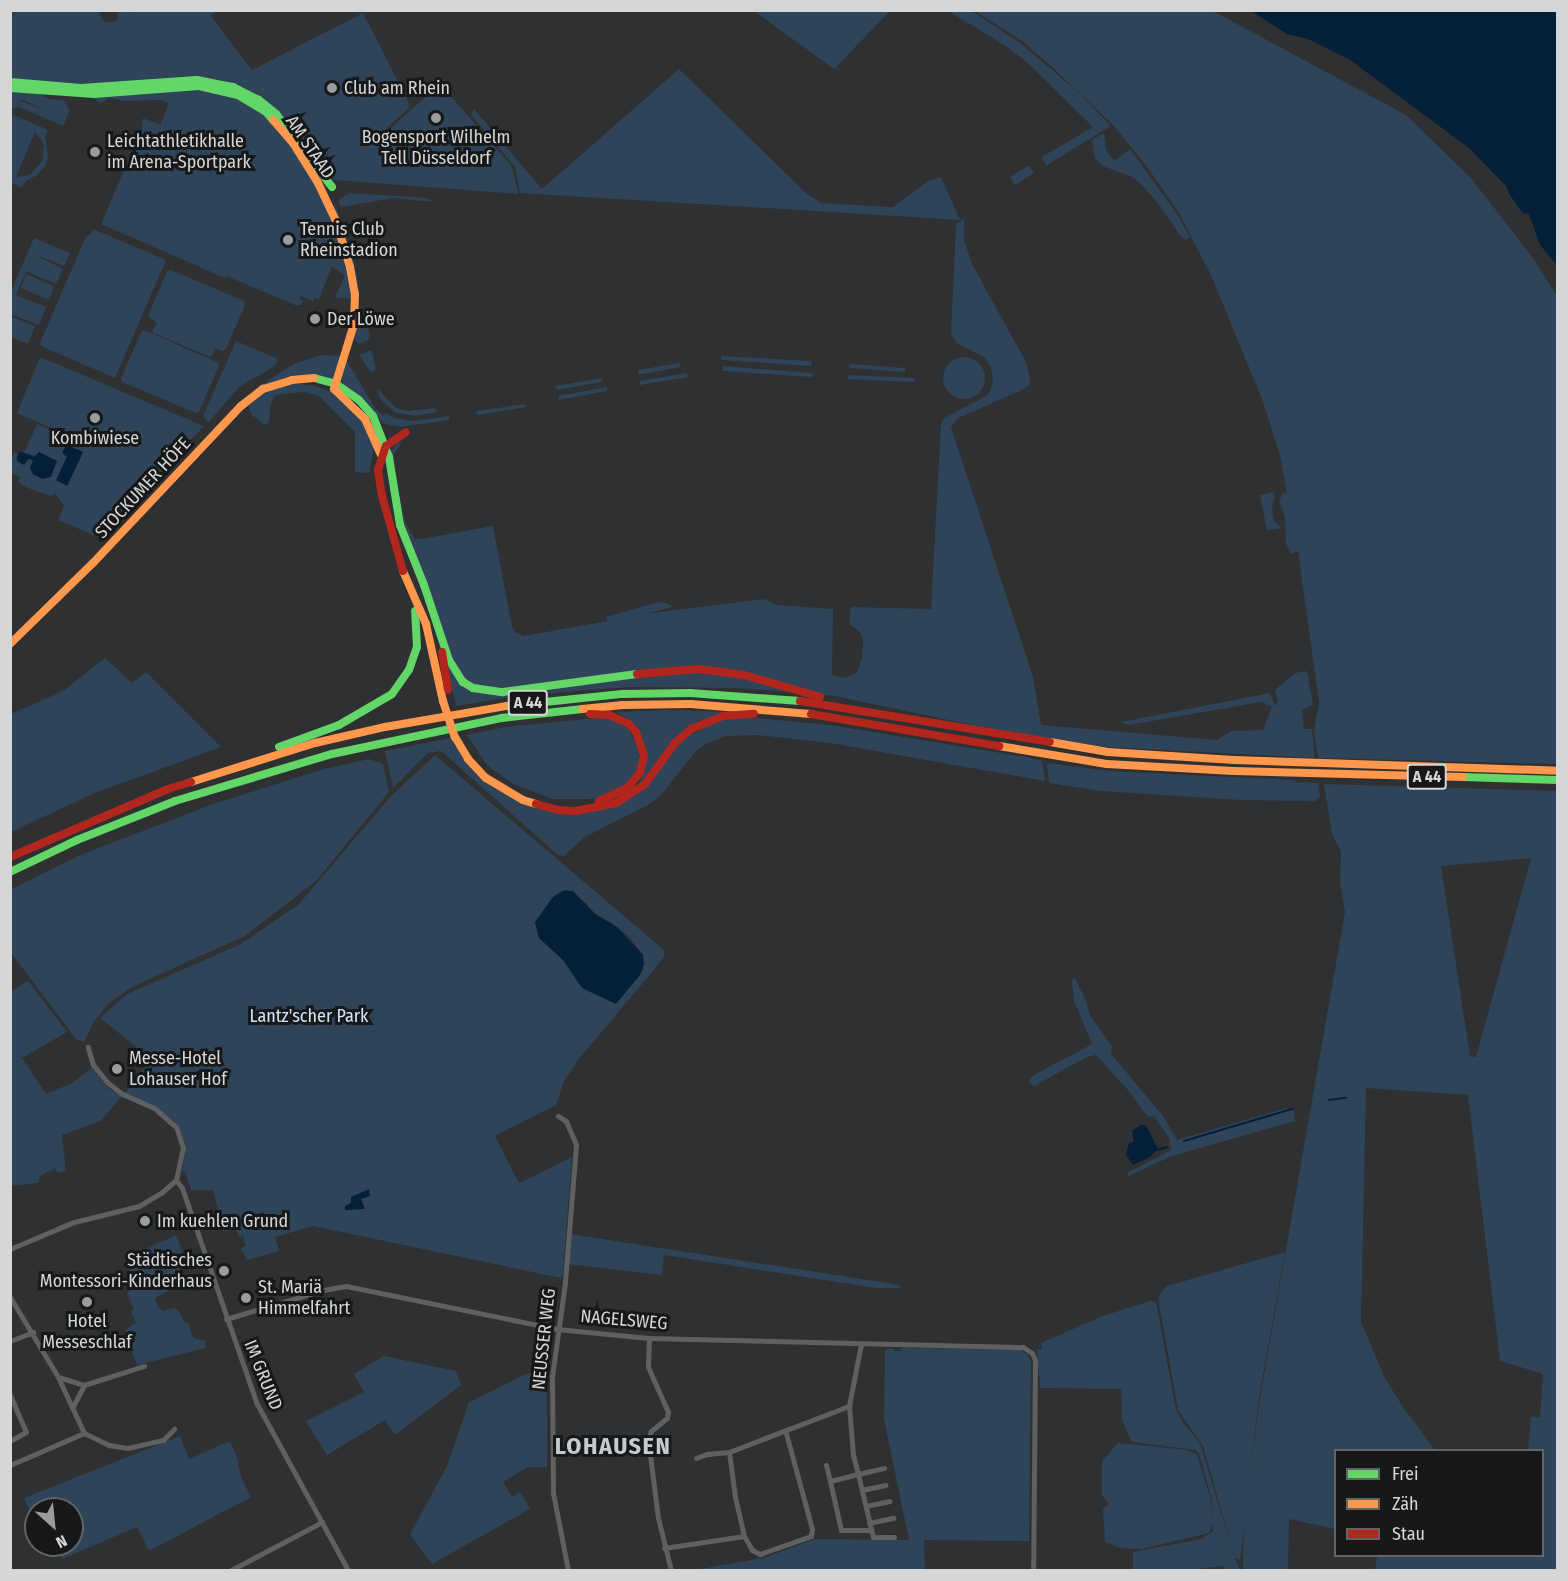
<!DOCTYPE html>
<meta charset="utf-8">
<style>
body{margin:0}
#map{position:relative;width:1568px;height:1581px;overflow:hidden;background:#2e3031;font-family:"Fira Sans Condensed",sans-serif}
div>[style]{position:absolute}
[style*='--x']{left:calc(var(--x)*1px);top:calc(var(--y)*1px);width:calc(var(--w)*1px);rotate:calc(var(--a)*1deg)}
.green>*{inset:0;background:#2f4458}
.round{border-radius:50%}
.water>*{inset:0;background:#042039}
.stream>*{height:1.5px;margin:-0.75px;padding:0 0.75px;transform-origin:0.75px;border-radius:0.75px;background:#042039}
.street>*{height:5px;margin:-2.5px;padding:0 2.5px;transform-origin:2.5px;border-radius:2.5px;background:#5f6061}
.fast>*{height:8px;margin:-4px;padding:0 4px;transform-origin:4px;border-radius:4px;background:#63d668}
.slow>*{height:8px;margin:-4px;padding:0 4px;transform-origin:4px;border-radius:4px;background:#ff974d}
.jam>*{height:8px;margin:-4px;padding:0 4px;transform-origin:4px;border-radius:4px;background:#b3261e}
.dots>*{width:16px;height:16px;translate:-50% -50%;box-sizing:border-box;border:3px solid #161819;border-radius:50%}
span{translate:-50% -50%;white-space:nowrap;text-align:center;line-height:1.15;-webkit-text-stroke:6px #161819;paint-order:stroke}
.shield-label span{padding:2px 4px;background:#161819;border:2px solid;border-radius:4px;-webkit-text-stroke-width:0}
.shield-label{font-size:16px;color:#d5d6d8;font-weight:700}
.poi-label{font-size:18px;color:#d5d6d8}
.left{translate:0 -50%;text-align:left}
.right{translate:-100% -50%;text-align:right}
.street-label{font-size:18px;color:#d5d6d8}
.park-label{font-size:18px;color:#cfe5fb}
.district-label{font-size:24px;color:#c7cacd;font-weight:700;letter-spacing:1.5px}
.frame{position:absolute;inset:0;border:12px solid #d5d6d8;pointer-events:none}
.legend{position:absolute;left:1334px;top:1449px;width:210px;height:108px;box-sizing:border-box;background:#161819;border:2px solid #626465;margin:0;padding:8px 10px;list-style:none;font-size:18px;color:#d5d6d8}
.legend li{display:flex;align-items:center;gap:12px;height:30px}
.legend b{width:30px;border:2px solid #626465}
.north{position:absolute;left:24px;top:1497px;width:60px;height:60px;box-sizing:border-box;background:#161819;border:2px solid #626465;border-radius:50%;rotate:153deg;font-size:16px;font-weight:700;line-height:24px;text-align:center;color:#d5d6d8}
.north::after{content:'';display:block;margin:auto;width:21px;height:27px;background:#9b9c9e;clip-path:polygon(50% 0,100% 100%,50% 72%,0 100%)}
</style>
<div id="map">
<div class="green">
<i style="clip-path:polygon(134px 10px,219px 11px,210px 15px,252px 70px,363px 13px,409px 103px,409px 108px,375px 139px,376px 141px,439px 85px,442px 86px,511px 165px,519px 194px,334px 180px,326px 175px,297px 132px,275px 108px,240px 86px,215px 79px,77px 85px,11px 80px,10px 11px,98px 11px,105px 23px,117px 21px,118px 11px,129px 11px,130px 13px)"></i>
<i style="clip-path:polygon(754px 11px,890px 11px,834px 69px)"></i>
<i style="clip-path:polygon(948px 11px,972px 11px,1020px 43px,1077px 91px,1109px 124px,1109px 127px,1046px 166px,1042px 157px,1093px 127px,1030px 65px,1006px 46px)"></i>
<i style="clip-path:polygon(975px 11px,1213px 11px,1406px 115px,1471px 178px,1533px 258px,1557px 296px,1557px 764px,1318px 758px,1314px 730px,1319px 702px,1298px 551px,1291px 554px,1286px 544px,1285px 516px,1279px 501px,1283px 493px,1287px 493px,1280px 455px,1262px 399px,1210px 273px,1179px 213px,1148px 168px,1113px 125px,1050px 65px,1022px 41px)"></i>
<i style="clip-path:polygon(679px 69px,805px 192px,821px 203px,893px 207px,927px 182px,941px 177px,960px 220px,520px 193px,515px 167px,471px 115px,474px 109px,542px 189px)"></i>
<i style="clip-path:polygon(200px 88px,224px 91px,259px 109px,299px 155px,330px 210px,343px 250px,353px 299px,335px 297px,345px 276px,332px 266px,319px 299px,315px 297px,313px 301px,301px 296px,299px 299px,303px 301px,301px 305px,295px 305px,226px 276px,225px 278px,101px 224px,141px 131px,143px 118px,160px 125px,169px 103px,161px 100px,124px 101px,109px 98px,101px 103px,92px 98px)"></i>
<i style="clip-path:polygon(10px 90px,38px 93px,49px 99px,63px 100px,70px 110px,63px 126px,19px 107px,21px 101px,47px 111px,21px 99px,18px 107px,11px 109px)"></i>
<i style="clip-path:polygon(evenodd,11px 114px,48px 130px,45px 137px,48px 157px,45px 166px,37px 175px,26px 181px,22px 188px,11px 183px,11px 114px,35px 132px,44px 144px,42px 161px,30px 175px,16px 177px,35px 132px)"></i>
<i style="clip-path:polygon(1104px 133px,1106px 149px,1111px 157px,1115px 160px,1130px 149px,1177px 214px,1190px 237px,1185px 240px,1179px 234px,1161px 207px,1141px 184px,1132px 177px,1103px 166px,1095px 159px,1092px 140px)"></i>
<i style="clip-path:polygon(1029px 165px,1034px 173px,1015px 185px,1010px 177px)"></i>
<i style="clip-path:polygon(349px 193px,427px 198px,434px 202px,393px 198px,341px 207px,338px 200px)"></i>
<i style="clip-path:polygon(334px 200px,354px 263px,361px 297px,335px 210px)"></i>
<i style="clip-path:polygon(964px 219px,964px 240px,972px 264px,1026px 362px,1030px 379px,1029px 385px,1022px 390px,958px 418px,951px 427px,1033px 677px,1041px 725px,1217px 740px,1231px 731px,1263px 730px,1272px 707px,1261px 702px,1129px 725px,1121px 722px,1270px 693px,1275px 706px,1278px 701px,1275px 690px,1295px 673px,1307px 671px,1313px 705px,1302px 710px,1304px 729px,1312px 729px,1315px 758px,1108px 747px,1024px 736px,835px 696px,736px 688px,628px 687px,516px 696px,456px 706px,428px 583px,417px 566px,404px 526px,390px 452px,397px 443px,402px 442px,394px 454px,393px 463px,404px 517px,410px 532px,416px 539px,421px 539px,493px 526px,512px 626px,515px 632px,524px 636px,608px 621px,606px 617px,658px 602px,666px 603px,673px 607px,644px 614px,764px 599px,776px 605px,833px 609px,832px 675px,845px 678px,857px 673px,862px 658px,863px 639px,860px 632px,849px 624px,851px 607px,931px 609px,941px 423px,944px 418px,988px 395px,993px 383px,991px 368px,984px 357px,957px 343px,951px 333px,956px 224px)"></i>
<i style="clip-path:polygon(93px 229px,166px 260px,115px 378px,41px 346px,40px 343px,86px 236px,90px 235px)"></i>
<i style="clip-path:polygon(34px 238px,70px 253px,64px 266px,34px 254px,63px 269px,56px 284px,26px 271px,16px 295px,46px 307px,39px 325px,11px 314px,11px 291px)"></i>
<i style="clip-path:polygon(171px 270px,244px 301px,245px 305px,226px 349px,222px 351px,167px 328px,214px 348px,215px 351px,210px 357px,153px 333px,152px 330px,157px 323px,148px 316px,167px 271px)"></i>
<i style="clip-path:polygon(26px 274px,54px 286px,49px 300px,21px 288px)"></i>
<i style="clip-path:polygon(10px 316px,35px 326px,28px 344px,11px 337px)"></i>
<i style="clip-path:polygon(366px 316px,370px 336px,368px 340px,359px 344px,354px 340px,358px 318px)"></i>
<i style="clip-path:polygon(144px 330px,217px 362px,219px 366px,199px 412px,196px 413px,122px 382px,121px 378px,141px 332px)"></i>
<i style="clip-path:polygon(236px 341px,278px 359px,275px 366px,239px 387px,208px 423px,203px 416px)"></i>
<i style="clip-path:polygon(368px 351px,372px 351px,376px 370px,371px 372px,359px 355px)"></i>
<i style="clip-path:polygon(321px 355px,344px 356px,375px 408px,383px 416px,386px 413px,394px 418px,414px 421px,449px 416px,449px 420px,401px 427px,384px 424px,367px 404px,345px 387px,339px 378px,332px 381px,279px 380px,259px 386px,294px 364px)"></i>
<i style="clip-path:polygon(721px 356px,812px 361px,811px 366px,721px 360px)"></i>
<i style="clip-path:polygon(evenodd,40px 357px,204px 426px,98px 537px,58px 520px,64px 506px,55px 493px,51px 496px,28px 488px,18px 482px,20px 477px,11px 473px,11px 461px,14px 452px,17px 454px,19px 450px,16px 459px,26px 463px,29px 458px,33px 461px,57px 461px,24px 453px,37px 424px,100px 449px,17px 413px,40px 357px,67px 445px,83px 452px,67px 486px,57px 480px,67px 456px,67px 445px)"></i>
<i class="round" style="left:943px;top:357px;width:42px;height:42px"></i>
<i style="clip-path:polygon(680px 363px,681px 367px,638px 375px,638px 370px)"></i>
<i style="clip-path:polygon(850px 364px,905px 368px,905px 372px,849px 368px)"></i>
<i style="clip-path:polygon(723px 366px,813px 373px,812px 377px,723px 371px)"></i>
<i style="clip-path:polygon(687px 373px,688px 377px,640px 385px,640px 381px)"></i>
<i style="clip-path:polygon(848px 375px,915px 378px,915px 382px,848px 379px)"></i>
<i style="clip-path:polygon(602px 378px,602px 382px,556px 390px,555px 386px)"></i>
<i style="clip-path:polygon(290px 383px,316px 386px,333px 393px,368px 425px,374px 447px,369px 473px,355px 472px,355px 432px,319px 396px,304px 392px,275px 395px,271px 404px,269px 422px,265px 425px,252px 415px,248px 405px,266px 390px)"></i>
<i style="clip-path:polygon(607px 387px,607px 391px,559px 400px,558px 396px)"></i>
<i style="clip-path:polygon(379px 390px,396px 408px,409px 411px,436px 408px,437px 412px,416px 416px,396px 413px,382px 401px,377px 391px)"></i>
<i style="clip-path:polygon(525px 404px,526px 407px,477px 415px,476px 411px)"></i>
<i style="clip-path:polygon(1273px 492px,1275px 497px,1272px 508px,1274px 521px,1280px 526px,1279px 529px,1267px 530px,1260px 495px)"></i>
<i style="clip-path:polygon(105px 658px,132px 683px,146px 672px,221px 747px,95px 793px,11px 832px,11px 714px,63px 691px)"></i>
<i style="clip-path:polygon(665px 710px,727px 712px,698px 721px,638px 786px,646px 764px,626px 717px,615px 712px)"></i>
<i style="clip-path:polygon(606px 717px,628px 728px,640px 751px,638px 768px,630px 781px,603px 797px,591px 799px,552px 799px,513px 784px,487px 765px,467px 735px,505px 727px)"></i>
<i style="clip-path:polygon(746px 717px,830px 725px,1026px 757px,1042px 761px,1045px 781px,830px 743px,757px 735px,725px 736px,706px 744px,694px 753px,662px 794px,650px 804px,585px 837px,564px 856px,558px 855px,441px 751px,428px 753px,393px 788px,385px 751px,450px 738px,463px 757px,537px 809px,616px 807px,682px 740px,715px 721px)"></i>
<i style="clip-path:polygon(evenodd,435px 755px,665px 951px,664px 957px,653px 971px,578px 1060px,564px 1081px,556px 1105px,495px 1136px,519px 1183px,572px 1157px,563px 1274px,561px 1278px,313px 1226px,275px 1237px,279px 1251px,247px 1260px,241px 1248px,246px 1246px,243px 1236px,239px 1237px,235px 1228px,223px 1231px,213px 1190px,191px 1190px,185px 1172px,182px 1172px,186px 1146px,178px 1125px,155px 1107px,125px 1093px,149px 1062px,142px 1056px,144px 1053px,100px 1018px,127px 994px,241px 944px,299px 904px,391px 796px,435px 755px,561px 891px,577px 896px,587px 904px,595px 914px,612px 923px,629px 937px,643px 955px,643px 970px,616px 1004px,582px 988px,563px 960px,539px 938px,535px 922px,553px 897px,561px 891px)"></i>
<i style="clip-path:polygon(369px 759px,383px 764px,389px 792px,316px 881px,245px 936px,132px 987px,109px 1003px,93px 1023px,84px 1042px,77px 1040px,11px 953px,11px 889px,83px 854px,213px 804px,324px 769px)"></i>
<i style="clip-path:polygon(1049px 763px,1108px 771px,1294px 780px,1296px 782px,1318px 783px,1320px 797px,1315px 801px,1241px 800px,1101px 791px,1049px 783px,1047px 764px)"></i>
<i style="clip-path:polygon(evenodd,1324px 784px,1557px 791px,1557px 1570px,1375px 1570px,1377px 1556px,1542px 1556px,1542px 1450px,1528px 1450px,1531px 1416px,1540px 1418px,1543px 1374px,1500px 1361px,1468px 1095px,1366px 1088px,1361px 1322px,1385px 1378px,1403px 1407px,1435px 1450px,1336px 1450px,1335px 1529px,1289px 1519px,1288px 1570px,1243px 1570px,1244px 1518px,1260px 1398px,1345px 912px,1340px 883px,1341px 851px,1332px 834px,1324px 784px,1531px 858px,1476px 1057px,1470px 1056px,1441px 866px,1531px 858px)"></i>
<i style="clip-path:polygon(1075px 978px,1086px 1001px,1090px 1016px,1112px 1046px,1111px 1054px,1163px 1116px,1177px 1140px,1287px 1108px,1294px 1111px,1295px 1121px,1172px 1156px,1128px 1176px,1127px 1173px,1171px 1150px,1169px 1138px,1154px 1116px,1148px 1117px,1127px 1089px,1096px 1055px,1087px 1057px,1034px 1086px,1028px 1082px,1032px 1076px,1092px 1044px,1074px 1001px,1072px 980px)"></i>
<i style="clip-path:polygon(28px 981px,67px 1032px,22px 1058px,46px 1094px,72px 1083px,92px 1068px,109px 1089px,122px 1096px,101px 1121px,62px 1135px,66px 1171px,57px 1173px,56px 1168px,41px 1175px,38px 1183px,11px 1186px,11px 991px)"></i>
<i style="clip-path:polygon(570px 1234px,875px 1281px,900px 1285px,900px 1288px,876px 1288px,664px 1255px,662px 1275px,567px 1264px)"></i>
<i style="clip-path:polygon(176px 1235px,188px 1266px,176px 1270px,181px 1284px,155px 1298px,159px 1308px,164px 1311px,174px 1308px,179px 1311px,185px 1323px,189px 1323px,191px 1334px,194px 1338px,205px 1341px,206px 1348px,137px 1365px,125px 1330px,136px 1323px,131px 1312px,134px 1310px,127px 1293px,133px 1288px,129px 1275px,129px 1257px)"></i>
<i style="clip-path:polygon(1285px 1252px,1259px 1398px,1240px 1560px,1235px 1558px,1240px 1570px,1225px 1570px,1224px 1566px,1190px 1570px,1133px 1570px,1133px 1552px,1201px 1539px,1213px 1531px,1212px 1500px,1199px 1454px,1196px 1450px,1132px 1442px,1122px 1420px,1121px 1389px,1040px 1388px,1037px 1350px,1042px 1349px,1041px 1343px,1103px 1316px,1150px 1301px,1156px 1302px,1176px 1410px,1183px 1423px,1200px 1443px,1234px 1556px,1203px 1446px,1178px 1410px,1158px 1297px,1167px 1286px)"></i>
<i style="clip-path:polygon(893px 1348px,894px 1351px,901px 1351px,901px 1348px,1020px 1350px,1027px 1354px,1031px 1361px,1029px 1541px,924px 1540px,925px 1570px,695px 1570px,763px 1558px,815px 1539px,909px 1540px,884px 1419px,885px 1350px)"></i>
<i style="clip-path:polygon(384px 1356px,456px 1371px,461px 1385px,395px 1435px,385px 1420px,327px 1455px,306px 1421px,364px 1392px,354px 1374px)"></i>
<i style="clip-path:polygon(547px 1364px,547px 1467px,528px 1467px,503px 1482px,512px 1497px,520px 1492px,530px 1509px,432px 1564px,410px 1534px,447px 1466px,469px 1402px)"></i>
<i style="clip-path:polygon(180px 1436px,189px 1459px,230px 1441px,237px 1457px,241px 1477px,251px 1497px,149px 1551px,137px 1527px,62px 1559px,55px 1545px,72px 1545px,72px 1509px,36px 1509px,36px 1524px,24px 1498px)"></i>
<i style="clip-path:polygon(1118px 1443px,1188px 1450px,1197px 1455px,1211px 1500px,1213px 1524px,1209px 1533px,1142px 1549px,1120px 1548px,1105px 1542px,1103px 1509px,1109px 1504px,1102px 1495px,1102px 1461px)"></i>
</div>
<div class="water">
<i style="clip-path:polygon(1251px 11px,1557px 11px,1557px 265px,1540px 245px,1529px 214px,1523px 213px,1509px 194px,1506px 186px,1469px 148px,1350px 60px,1308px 39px,1287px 34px)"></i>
<i style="clip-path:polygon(66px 445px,83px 452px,67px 486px,56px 480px,67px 457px,62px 453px)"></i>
<i style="clip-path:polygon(19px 451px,34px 457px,39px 452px,57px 461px,51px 477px,42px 479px,33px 474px,30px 468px,33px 460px,28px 459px,24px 465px,17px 461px)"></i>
<i style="clip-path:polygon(565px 890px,573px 891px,595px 914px,617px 927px,643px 955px,644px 964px,640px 975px,616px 1004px,582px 988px,563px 960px,539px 938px,535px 922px,553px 897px)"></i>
<i style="clip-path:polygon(1141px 1125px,1146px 1125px,1158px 1149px,1150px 1157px,1133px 1165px,1126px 1155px,1129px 1143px,1134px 1142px,1132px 1131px)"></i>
<i style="clip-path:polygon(369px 1189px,370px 1196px,361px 1199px,365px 1209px,345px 1210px,345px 1206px,351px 1203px,351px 1197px)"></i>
</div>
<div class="stream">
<i style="--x:1329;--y:1100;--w:17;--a:-7"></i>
<i style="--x:1184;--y:1141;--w:113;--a:-16.5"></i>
<i style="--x:1157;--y:1150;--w:10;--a:-17"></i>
</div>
<div class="street">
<i style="--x:558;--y:1116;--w:9;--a:32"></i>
<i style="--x:566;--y:1121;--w:26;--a:67"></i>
<i style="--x:576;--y:1145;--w:138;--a:94.6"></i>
<i style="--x:565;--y:1283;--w:95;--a:97.9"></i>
<i style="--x:552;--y:1377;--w:116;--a:89.5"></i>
<i style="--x:553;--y:1493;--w:78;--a:79"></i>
<i style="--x:176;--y:1180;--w:10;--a:53"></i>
<i style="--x:182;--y:1188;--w:49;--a:70.8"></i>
<i style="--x:198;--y:1234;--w:180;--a:70.9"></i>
<i style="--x:257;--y:1404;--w:189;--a:61.3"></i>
<i style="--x:10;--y:1249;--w:69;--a:-22.9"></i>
<i style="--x:74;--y:1222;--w:67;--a:-13.8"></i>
<i style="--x:139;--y:1206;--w:26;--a:-31"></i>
<i style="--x:161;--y:1193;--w:20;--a:-41"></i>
<i style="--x:176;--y:1180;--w:33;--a:-78"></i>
<i style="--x:183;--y:1148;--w:22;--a:-108"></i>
<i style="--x:176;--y:1127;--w:29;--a:-139"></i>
<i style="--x:154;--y:1108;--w:36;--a:-156"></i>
<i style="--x:121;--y:1093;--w:18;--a:-142"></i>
<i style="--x:107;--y:1082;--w:22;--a:-129"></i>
<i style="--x:93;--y:1065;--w:19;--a:-106"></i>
<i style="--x:10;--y:1297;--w:93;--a:59"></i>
<i style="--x:58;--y:1377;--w:62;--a:65.1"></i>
<i style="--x:84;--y:1433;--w:28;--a:26"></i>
<i style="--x:109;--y:1445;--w:19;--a:9"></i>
<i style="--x:128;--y:1448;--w:36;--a:-13"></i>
<i style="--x:163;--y:1440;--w:16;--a:-45"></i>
<i style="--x:226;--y:1319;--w:101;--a:-16.6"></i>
<i style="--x:323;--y:1290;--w:23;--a:-10"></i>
<i style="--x:346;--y:1286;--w:215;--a:11.5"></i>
<i style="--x:557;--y:1329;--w:92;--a:5.6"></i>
<i style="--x:649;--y:1338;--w:374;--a:1.4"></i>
<i style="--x:1023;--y:1347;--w:11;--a:34"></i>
<i style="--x:1032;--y:1353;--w:8;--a:67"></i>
<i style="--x:1035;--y:1360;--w:210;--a:90.5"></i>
<i style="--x:649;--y:1338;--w:29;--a:92"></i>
<i style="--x:648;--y:1367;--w:49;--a:66"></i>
<i style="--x:668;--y:1412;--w:6;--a:99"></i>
<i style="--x:667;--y:1418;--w:21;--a:141"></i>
<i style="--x:651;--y:1431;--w:9;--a:111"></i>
<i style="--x:648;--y:1439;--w:80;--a:82.8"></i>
<i style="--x:658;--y:1518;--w:54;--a:76"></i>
<i style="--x:10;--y:1341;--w:25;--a:-21"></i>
<i style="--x:861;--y:1344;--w:63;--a:101"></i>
<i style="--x:849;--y:1406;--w:49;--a:85.3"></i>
<i style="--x:853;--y:1455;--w:20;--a:75"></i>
<i style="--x:858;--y:1474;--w:27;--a:-13"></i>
<i style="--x:58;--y:1377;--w:27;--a:17"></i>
<i style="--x:84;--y:1385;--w:63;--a:-17.6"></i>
<i style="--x:10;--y:1395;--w:40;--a:66.6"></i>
<i style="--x:26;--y:1432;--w:18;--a:151"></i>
<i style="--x:72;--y:1408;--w:26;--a:-62"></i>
<i style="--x:696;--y:1458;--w:12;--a:-20"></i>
<i style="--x:707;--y:1454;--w:22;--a:-5"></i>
<i style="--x:10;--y:1465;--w:81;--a:-23.4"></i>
<i style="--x:826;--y:1465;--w:16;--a:76"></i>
<i style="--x:862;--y:1490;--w:24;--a:-12"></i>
<i style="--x:866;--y:1506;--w:24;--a:-12"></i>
<i style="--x:869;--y:1523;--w:25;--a:-12"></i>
<i style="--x:871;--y:1530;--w:30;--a:180"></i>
<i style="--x:841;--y:1530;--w:50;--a:-102.7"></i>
<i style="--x:830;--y:1481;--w:29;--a:-14"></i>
<i style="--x:858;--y:1474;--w:65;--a:76.6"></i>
<i style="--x:873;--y:1537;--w:21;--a:0"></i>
<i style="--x:744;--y:1536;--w:40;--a:-103"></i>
<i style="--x:735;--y:1497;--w:45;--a:-97.6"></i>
<i style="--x:729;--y:1452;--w:129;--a:-21"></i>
<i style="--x:664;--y:1548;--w:81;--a:-8.5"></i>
<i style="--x:744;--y:1536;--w:16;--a:60"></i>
<i style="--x:752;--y:1550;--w:9;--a:27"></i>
<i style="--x:760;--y:1554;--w:54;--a:-19.4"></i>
<i style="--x:811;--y:1536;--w:7;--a:-82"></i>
<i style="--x:812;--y:1529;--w:99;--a:-105.2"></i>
<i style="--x:231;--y:1570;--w:103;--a:-27.8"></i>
</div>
<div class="fast">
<i style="--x:10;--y:82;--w:71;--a:4.8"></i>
<i style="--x:81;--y:88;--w:116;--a:-3.9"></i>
<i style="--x:197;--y:80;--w:37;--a:11"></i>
<i style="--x:233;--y:87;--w:29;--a:27"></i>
<i style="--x:259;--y:100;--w:22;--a:39"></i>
<i style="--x:276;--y:114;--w:92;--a:52.5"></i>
<i style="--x:10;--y:88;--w:84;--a:4.1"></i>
<i style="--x:94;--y:94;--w:105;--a:-4.4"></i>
<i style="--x:199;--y:86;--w:40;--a:13"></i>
<i style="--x:238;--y:95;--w:33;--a:31"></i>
<i style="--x:266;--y:112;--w:11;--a:49"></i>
<i style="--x:314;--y:378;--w:23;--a:15"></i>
<i style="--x:336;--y:384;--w:28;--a:35"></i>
<i style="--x:359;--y:400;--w:21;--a:49"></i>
<i style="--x:373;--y:416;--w:44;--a:68.7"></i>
<i style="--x:389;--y:457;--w:69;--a:80.8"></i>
<i style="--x:400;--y:525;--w:65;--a:68.2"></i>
<i style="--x:424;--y:585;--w:79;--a:71.6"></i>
<i style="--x:449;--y:660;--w:26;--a:58"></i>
<i style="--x:463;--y:682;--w:12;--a:31"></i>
<i style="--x:473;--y:688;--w:30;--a:8"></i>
<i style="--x:503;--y:692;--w:135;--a:-7.7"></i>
<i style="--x:507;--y:706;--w:116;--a:-6"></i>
<i style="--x:622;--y:694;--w:68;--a:-0.8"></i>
<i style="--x:690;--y:693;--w:110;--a:4.2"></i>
<i style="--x:279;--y:747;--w:64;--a:-20.1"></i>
<i style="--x:339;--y:725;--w:61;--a:-30.3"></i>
<i style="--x:392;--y:694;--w:29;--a:-55"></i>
<i style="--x:409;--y:670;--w:24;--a:-71"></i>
<i style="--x:417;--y:647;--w:36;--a:-93"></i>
<i style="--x:1463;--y:777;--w:95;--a:1.8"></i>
<i style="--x:10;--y:872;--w:74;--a:-25.5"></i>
<i style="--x:77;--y:840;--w:105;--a:-21.7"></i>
<i style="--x:175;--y:801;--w:164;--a:-16.7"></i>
<i style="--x:332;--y:754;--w:174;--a:-12"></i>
<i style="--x:502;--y:718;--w:81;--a:-6.4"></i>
</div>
<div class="slow">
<i style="--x:273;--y:120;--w:30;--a:49"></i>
<i style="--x:293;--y:143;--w:47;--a:58"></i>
<i style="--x:318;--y:183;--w:42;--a:64.7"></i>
<i style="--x:336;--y:221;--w:48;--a:73.1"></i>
<i style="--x:350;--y:267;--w:27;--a:80"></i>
<i style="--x:355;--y:294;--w:30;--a:92"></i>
<i style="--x:354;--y:324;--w:68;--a:107.1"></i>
<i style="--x:334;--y:389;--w:43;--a:44.1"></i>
<i style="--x:365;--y:419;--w:39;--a:66"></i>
<i style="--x:403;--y:571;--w:58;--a:66.5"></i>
<i style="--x:426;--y:624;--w:79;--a:77.6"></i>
<i style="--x:443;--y:701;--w:38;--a:72"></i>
<i style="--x:455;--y:737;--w:26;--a:59"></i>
<i style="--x:468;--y:759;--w:26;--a:47"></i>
<i style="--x:486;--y:778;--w:43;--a:30.7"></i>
<i style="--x:523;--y:800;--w:14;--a:17"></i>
<i style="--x:10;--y:644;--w:116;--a:-44.3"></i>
<i style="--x:93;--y:563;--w:216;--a:-46.7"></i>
<i style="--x:241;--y:406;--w:28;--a:-38"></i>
<i style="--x:263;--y:389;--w:30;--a:-17"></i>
<i style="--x:292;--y:380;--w:22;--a:-5"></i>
<i style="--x:582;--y:709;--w:41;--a:-5.6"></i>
<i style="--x:623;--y:705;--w:68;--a:-0.8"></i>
<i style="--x:691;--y:704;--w:120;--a:4.8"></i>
<i style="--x:1050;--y:742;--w:59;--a:9.8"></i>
<i style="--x:1108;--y:752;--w:126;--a:3.6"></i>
<i style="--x:1234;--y:760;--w:324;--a:1.9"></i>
<i style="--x:999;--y:746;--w:109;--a:9.5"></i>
<i style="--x:1107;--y:764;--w:127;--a:3.2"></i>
<i style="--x:1234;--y:771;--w:229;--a:1.5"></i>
<i style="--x:191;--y:782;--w:130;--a:-17.5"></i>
<i style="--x:315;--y:743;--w:72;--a:-12.9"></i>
<i style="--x:385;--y:727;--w:124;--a:-9.8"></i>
</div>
<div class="jam">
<i style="--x:403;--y:571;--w:78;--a:-105.6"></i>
<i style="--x:382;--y:496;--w:26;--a:-99"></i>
<i style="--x:378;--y:470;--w:25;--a:-72"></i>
<i style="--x:386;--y:446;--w:24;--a:-35"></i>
<i style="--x:442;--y:652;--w:38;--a:81"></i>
<i style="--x:637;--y:674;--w:62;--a:-4.6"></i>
<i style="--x:699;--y:669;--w:45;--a:7.6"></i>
<i style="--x:744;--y:675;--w:79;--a:16.1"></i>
<i style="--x:800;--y:701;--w:253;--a:9.3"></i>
<i style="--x:590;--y:714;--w:19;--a:3"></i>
<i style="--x:609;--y:715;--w:22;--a:24"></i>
<i style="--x:629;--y:724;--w:11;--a:49"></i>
<i style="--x:636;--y:732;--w:24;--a:71"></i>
<i style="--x:644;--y:755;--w:18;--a:103"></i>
<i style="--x:640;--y:773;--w:20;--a:131"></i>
<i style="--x:627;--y:788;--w:31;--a:155"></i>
<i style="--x:811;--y:714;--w:191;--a:9.7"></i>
<i style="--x:536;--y:804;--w:23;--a:15"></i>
<i style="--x:558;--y:810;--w:18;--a:3"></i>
<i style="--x:576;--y:811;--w:41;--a:-11.3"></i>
<i style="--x:616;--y:803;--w:35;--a:-33"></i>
<i style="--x:645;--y:784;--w:51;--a:-53.8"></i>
<i style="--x:675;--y:743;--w:21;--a:-41"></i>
<i style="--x:691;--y:729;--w:35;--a:-22"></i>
<i style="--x:723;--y:716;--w:31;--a:-4"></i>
<i style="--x:10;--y:857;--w:172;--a:-23.3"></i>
<i style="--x:168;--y:789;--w:24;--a:-17"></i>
</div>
<div class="dots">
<i style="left:332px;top:88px;background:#9b9c9e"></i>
<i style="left:436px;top:118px;background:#9b9c9e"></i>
<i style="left:95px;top:152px;background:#9b9c9e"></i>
<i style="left:288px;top:240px;background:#9b9c9e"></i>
<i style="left:315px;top:319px;background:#9b9c9e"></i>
<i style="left:95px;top:418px;background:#9b9c9e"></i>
<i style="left:117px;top:1069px;background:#9b9c9e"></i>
<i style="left:145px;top:1221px;background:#9b9c9e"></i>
<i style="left:224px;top:1271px;background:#9b9c9e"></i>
<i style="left:246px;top:1298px;background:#9b9c9e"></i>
<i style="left:87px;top:1302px;background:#9b9c9e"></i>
</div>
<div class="shield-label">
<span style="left:528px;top:703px">A 44</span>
<span style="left:1427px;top:777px">A 44</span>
</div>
<div class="poi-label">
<span class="left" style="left:344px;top:88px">Club am Rhein</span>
<span style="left:436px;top:148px">Bogensport Wilhelm<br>Tell Düsseldorf</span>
<span class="left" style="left:107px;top:152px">Leichtathletikhalle<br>im Arena-Sportpark</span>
<span class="left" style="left:300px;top:240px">Tennis Club<br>Rheinstadion</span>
<span class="left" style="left:327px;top:319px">Der Löwe</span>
<span style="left:95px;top:438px">Kombiwiese</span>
<span class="left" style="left:129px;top:1069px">Messe-Hotel<br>Lohauser Hof</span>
<span class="left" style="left:157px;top:1221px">Im kuehlen Grund</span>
<span class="right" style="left:212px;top:1271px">Städtisches<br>Montessori-Kinderhaus</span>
<span class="left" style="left:258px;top:1298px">St. Mariä<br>Himmelfahrt</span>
<span style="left:87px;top:1332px">Hotel<br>Messeschlaf</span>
</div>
<div class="street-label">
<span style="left:310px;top:147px;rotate:56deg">AM STAAD</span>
<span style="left:143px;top:488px;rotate:-47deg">STOCKUMER HÖFE</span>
<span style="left:624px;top:1320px;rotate:5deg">NAGELSWEG</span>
<span style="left:544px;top:1339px;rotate:-84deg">NEUSSER WEG</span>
<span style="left:263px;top:1375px;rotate:68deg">IM GRUND</span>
</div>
<div class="park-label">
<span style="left:309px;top:1016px">Lantz'scher Park</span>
</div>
<div class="district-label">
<span style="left:613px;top:1447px">LOHAUSEN</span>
</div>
<div class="frame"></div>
<ul class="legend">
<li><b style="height:8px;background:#63d668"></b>Frei</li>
<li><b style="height:8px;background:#ff974d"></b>Zäh</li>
<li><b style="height:8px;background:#b3261e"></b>Stau</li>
</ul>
<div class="north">N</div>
</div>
